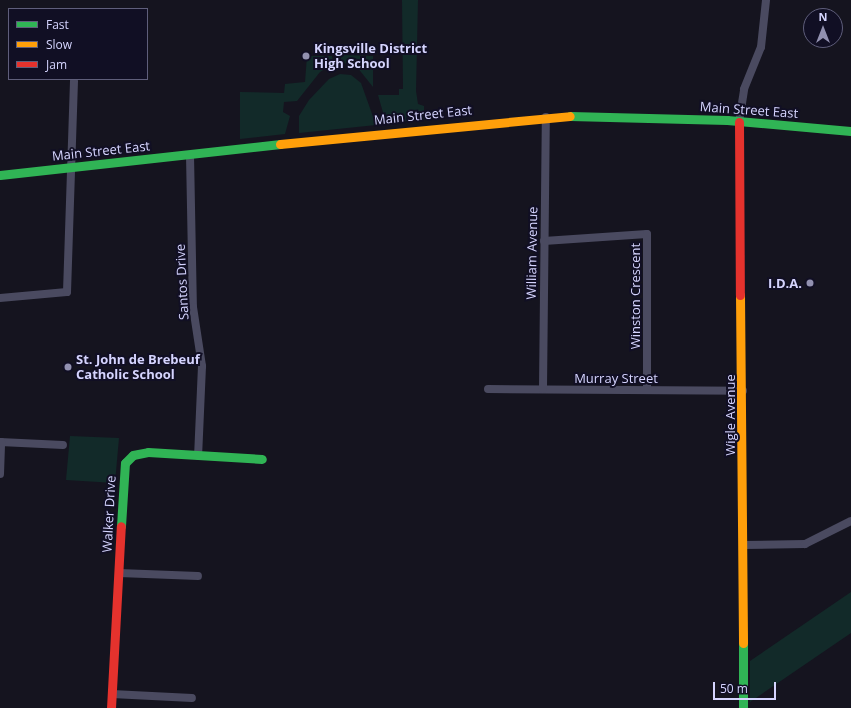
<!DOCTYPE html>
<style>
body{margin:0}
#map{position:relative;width:851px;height:708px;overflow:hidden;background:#15141f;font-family:"Open Sans",sans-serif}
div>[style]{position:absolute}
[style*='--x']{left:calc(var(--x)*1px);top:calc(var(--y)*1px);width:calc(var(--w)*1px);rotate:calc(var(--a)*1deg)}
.green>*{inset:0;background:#122a29}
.street>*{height:8px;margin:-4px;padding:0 4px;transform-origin:4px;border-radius:4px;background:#4a4a60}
.fast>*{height:9px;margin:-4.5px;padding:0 4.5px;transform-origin:4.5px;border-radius:4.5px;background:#30b455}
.slow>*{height:9px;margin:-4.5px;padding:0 4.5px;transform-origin:4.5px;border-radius:4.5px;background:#ff9f0a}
.jam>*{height:9px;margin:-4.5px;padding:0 4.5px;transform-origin:4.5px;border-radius:4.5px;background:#e5322d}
.dots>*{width:11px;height:11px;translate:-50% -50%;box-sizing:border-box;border:2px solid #110f24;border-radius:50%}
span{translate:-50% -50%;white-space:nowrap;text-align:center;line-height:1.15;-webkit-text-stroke:4px #110f24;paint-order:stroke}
.poi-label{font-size:13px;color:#d5d4fe;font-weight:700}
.left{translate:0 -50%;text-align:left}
.right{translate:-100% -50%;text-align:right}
.street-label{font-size:13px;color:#d5d4fe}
.legend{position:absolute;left:8px;top:8px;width:140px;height:72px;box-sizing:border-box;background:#110f24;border:1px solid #5f5e7b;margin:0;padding:5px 7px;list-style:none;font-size:12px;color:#d5d4fe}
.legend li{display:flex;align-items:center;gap:8px;height:20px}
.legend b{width:20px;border:1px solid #5f5e7b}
.north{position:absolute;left:803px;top:8px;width:40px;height:40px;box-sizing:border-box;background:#110f24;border:1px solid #5f5e7b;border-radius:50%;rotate:0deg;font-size:11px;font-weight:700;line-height:16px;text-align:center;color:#d5d4fe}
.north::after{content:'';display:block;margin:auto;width:14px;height:18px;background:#9291b0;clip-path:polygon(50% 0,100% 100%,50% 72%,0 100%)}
.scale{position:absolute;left:713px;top:682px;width:63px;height:18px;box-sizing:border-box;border:2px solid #d5d4fe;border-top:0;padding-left:5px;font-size:12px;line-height:14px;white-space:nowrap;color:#d5d4fe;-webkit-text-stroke:3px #110f24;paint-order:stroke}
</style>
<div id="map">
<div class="green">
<i style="clip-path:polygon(402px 0,418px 0,416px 91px,418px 104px,424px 106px,424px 111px,432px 112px,432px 119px,386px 123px,378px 95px,399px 95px,399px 89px,403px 89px)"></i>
<i style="clip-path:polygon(341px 55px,373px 56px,373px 87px,357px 67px,341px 62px)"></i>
<i style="clip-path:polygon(307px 56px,332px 56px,333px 64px,320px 72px,297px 101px,284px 102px,283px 112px,290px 116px,285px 134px,240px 139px,240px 92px,284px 93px,285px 84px,305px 82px)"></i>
<i style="clip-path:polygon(340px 74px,351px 75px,361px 83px,376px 125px,299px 133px,299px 116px,309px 100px,329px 79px)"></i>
<i style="clip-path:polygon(70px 436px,119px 438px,115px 483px,66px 480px)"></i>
<i style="clip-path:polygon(851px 592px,851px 633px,750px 702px,750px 661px)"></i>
</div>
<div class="street">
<i style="--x:739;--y:122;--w:33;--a:-81"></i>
<i style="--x:744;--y:89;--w:45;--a:-68"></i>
<i style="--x:761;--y:47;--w:47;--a:-83.9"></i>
<i style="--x:190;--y:155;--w:152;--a:88.9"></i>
<i style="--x:193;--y:307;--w:60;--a:81.3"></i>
<i style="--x:202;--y:366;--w:90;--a:92.5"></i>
<i style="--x:544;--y:241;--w:103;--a:-3.9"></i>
<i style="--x:647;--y:234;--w:156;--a:90"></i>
<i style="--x:0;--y:298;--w:67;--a:-5.1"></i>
<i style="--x:67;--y:292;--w:211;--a:-88.1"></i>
<i style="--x:488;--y:389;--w:255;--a:0.4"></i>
<i style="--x:543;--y:389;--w:272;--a:-89.4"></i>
<i style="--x:0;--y:442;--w:63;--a:2.7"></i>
<i style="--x:0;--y:474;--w:32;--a:-88"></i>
<i style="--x:743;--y:545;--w:62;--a:-0.9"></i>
<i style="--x:805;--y:544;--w:51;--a:-26.6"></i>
<i style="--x:119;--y:573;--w:79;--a:2.2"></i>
<i style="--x:112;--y:694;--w:80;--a:2.9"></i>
</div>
<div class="fast">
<i style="--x:570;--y:116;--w:157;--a:1.5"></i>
<i style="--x:727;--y:120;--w:124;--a:5.1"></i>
<i style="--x:0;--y:175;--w:282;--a:-6.3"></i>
<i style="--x:121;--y:526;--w:63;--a:-86.4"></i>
<i style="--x:125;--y:463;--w:11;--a:-45"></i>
<i style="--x:133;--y:455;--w:15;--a:-11"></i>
<i style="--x:148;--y:452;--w:114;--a:3.5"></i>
<i style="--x:743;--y:643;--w:65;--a:90"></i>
</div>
<div class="slow">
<i style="--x:280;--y:144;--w:291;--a:-5.5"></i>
<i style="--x:740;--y:295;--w:348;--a:89.5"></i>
</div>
<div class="jam">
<i style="--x:739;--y:122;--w:173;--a:89.7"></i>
<i style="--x:111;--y:708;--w:182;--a:-86.9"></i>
</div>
<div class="dots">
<i style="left:306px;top:56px;background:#9291b0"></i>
<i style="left:810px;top:283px;background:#9291b0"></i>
<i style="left:68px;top:367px;background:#9291b0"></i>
</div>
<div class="poi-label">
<span class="left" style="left:314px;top:56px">Kingsville District<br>High School</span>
<span class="right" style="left:802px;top:283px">I.D.A.</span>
<span class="left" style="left:76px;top:367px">St. John de Brebeuf<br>Catholic School</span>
</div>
<div class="street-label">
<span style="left:749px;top:110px;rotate:4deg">Main Street East</span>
<span style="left:423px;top:115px;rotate:-6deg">Main Street East</span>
<span style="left:101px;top:151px;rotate:-6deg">Main Street East</span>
<span style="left:532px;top:253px;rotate:-89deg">William Avenue</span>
<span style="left:182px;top:282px;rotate:-93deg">Santos Drive</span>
<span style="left:635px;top:296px;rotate:-90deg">Winston Crescent</span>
<span style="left:616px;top:378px">Murray Street</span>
<span style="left:730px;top:415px;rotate:-90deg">Wigle Avenue</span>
<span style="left:109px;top:514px;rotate:-87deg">Walker Drive</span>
</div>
<ul class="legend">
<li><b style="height:5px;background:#30b455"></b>Fast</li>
<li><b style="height:5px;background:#ff9f0a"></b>Slow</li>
<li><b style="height:5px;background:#e5322d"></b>Jam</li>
</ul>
<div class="north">N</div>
<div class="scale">50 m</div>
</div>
